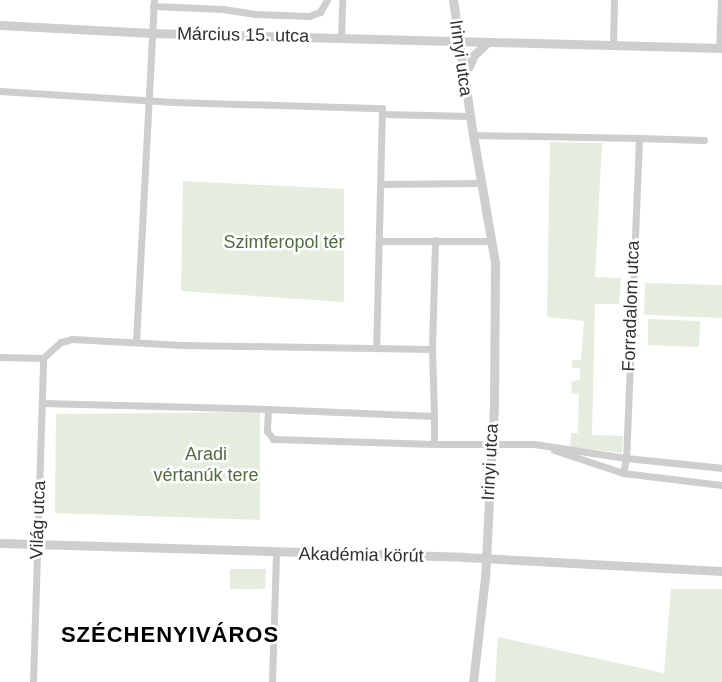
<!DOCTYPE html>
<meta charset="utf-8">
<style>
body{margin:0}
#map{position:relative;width:722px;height:682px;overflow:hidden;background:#fff;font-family:Helvetica,sans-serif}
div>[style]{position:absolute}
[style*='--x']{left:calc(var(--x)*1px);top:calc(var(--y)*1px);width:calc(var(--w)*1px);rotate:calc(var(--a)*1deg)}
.green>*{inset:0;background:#e5eddf}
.minor>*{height:7px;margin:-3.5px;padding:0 3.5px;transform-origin:3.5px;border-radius:3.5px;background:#cecece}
.tertiary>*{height:9px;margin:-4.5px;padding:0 4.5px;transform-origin:4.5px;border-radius:4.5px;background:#cecece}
span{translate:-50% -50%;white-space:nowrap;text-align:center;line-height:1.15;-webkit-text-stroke:5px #fff;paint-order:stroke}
.street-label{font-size:18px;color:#313131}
.park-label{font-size:18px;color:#506c3e}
.district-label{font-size:22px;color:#000;font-weight:700;letter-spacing:1px}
</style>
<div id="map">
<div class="green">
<i style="clip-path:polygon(550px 142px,602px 143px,595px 277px,621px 278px,619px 304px,595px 304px,592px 435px,623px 436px,622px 453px,570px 447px,571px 433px,578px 433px,579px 394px,571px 393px,572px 381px,580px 380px,580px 368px,572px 368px,572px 360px,581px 360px,584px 321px,547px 317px)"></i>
<i style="clip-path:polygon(183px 181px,344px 189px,344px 302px,181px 291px)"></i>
<i style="clip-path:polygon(645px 283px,722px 285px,722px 318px,644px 315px)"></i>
<i style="clip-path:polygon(648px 319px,700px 321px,699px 347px,648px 345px)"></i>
<i style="clip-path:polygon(260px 412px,260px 520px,55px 513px,56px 414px)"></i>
<i style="clip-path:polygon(230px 569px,266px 569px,265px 589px,230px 589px)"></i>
<i style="clip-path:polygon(671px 589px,722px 589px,722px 682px,495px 682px,498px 637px,664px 673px)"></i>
</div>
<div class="minor">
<i style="--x:153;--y:6;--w:70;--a:2.5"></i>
<i style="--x:223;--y:9;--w:32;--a:9"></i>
<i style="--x:255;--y:14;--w:54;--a:2.1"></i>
<i style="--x:309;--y:16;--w:12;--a:-20"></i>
<i style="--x:320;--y:12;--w:14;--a:-60"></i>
<i style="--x:341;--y:37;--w:37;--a:-88"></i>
<i style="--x:613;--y:45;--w:45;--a:-88.7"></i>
<i style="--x:719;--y:48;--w:48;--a:-87.6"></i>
<i style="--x:0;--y:91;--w:174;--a:3.6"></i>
<i style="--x:174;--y:102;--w:208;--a:1.7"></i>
<i style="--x:382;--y:108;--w:240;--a:91.4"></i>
<i style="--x:382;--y:114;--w:88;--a:1.3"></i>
<i style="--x:473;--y:135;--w:166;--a:1"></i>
<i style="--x:639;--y:138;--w:320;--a:92.3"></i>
<i style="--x:626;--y:458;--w:15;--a:101"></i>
<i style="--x:639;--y:138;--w:65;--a:1.8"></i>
<i style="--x:381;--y:184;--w:99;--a:-0.6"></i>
<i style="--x:379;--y:241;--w:112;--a:0"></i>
<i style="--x:136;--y:342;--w:342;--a:-87"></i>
<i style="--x:0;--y:357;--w:43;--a:1.3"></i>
<i style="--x:43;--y:358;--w:24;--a:-42"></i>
<i style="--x:61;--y:342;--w:11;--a:-15"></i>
<i style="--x:72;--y:339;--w:110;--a:3.1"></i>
<i style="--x:182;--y:345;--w:250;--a:0.9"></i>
<i style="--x:42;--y:403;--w:226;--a:1.5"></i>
<i style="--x:268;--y:409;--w:166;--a:2.4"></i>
<i style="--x:434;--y:416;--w:28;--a:90"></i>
<i style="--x:434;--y:444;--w:100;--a:0"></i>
<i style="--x:534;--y:444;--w:93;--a:8.7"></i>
<i style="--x:626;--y:458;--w:97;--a:5.9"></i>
<i style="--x:268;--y:409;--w:22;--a:93"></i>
<i style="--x:267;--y:431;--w:10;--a:53"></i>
<i style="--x:273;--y:439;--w:161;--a:1.8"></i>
<i style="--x:434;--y:416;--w:67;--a:-91.7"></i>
<i style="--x:432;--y:349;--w:109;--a:-88.4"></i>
<i style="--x:554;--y:450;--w:73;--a:18.4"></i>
<i style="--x:623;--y:473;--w:100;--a:6.9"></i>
<i style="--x:33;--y:682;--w:324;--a:-88.2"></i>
<i style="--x:272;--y:682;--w:130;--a:-88.2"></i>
</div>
<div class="tertiary">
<i style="--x:453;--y:0;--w:136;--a:81.6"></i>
<i style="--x:473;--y:135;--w:130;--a:80.2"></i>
<i style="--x:495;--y:263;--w:143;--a:90.4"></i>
<i style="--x:494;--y:406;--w:171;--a:93"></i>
<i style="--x:485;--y:577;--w:106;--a:96.5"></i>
<i style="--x:0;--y:25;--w:152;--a:3"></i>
<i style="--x:152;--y:33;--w:570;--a:1.51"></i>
<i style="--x:465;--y:75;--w:22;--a:-66"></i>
<i style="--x:474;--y:55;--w:18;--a:-43"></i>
<i style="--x:0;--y:543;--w:463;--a:1.7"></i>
<i style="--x:463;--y:557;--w:259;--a:3.1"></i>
</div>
<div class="street-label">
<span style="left:243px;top:35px;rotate:1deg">Március 15. utca</span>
<span style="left:461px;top:58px;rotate:82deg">Irinyi utca</span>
<span style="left:631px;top:306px;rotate:-88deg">Forradalom utca</span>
<span style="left:490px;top:462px;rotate:-87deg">Irinyi utca</span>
<span style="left:38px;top:520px;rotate:-88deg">Világ utca</span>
<span style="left:361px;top:555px;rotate:1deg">Akadémia körút</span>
</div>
<div class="park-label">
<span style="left:284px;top:242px">Szimferopol tér</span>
<span style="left:206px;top:465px">Aradi<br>vértanúk tere</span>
</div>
<div class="district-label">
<span style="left:170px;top:635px">SZÉCHENYIVÁROS</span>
</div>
</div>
